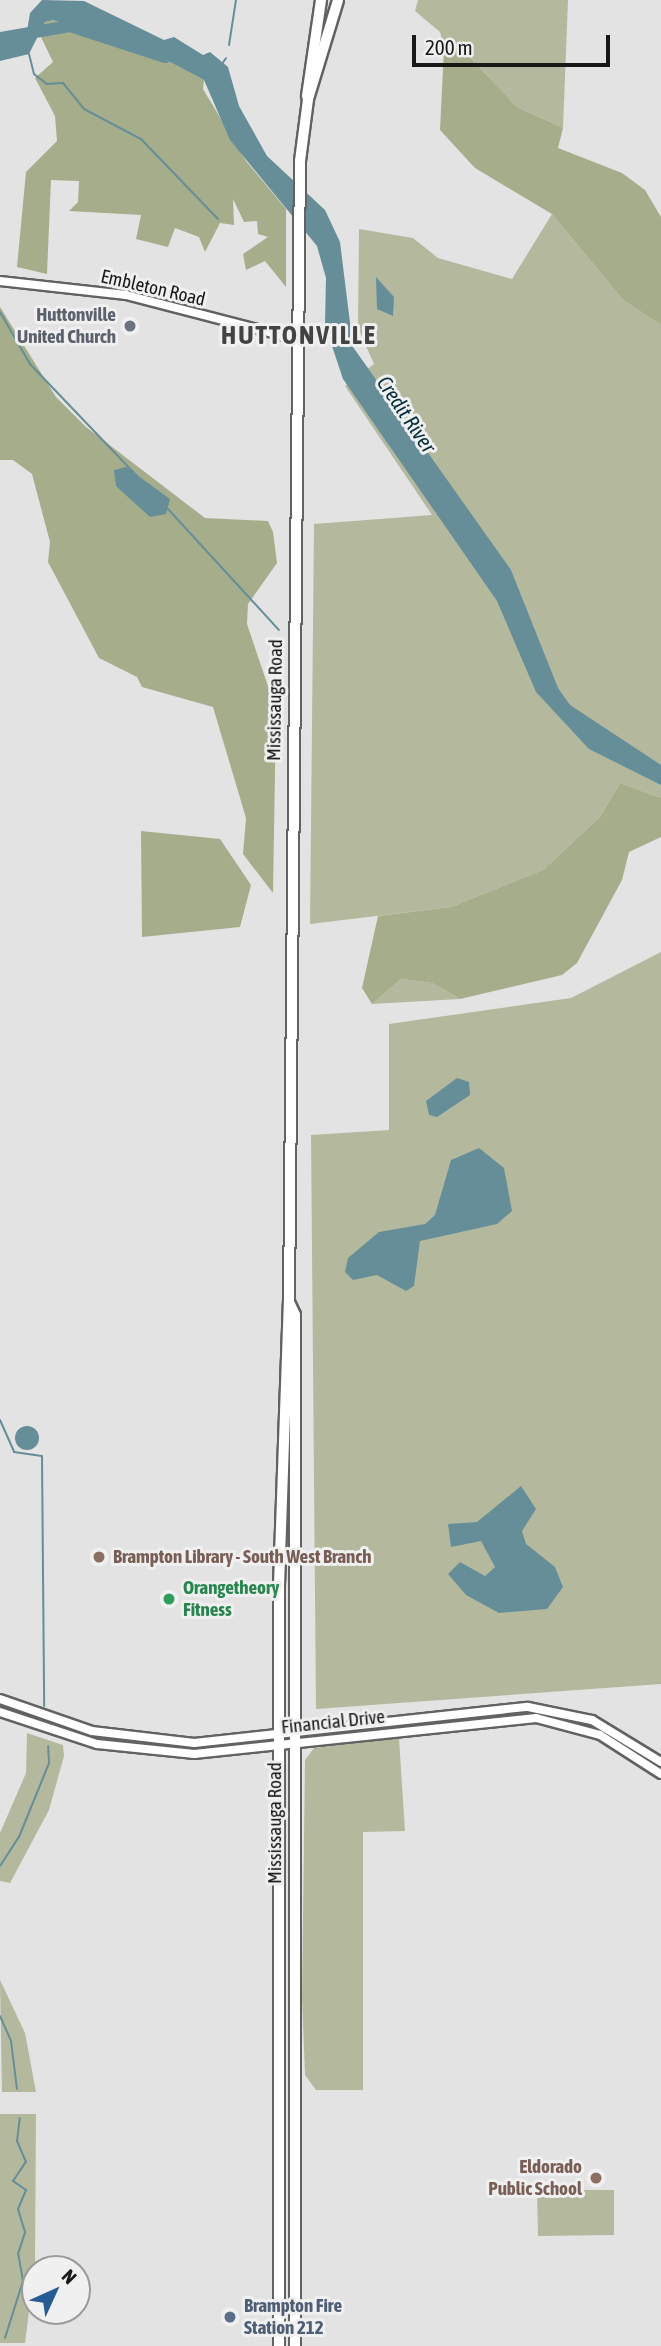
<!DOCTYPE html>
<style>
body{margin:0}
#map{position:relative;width:661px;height:2346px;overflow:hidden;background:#e3e3e4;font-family:"Asap Condensed",sans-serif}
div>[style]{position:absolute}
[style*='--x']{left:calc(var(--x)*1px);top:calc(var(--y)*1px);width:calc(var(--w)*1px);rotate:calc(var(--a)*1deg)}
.green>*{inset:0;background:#b4b99e}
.forest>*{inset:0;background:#a6ad8b}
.water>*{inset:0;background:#658e99}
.round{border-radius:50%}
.stream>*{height:2px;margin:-1px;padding:0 1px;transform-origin:1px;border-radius:1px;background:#658e99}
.river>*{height:12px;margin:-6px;padding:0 6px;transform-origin:6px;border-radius:6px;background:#658e99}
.roads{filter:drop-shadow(2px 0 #626263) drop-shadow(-2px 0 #626263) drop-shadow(0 2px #626263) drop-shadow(0 -2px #626263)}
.tertiary>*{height:8px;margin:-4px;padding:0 4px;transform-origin:4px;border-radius:4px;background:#fff}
.primary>*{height:10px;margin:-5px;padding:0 5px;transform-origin:5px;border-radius:5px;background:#fff}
.dots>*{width:19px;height:19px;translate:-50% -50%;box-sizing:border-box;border:4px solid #f0f0f1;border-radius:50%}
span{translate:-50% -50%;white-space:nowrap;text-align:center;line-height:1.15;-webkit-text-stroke:6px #f0f0f1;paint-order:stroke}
.street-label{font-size:19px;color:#181818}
.worship-label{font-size:19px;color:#5b616d;font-weight:700}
.right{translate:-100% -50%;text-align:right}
.education-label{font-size:19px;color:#785e54;font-weight:700}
.left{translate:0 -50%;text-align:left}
.leisure-label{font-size:19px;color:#27864d;font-weight:700}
.service-label{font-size:19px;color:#4e5e75;font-weight:700}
.water-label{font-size:21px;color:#052f38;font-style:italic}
.district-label{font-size:26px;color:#424343;font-weight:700;letter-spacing:2px}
.north{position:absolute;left:21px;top:2255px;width:70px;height:70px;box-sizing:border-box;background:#f0f0f1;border:2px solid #9a9a9a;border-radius:50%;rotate:45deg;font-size:19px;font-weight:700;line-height:28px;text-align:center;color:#181818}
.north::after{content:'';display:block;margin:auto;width:24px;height:32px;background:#265c95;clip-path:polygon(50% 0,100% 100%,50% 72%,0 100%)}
.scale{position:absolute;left:412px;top:35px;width:198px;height:32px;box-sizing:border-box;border:4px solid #181818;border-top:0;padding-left:9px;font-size:21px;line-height:24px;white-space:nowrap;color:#181818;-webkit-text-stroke:5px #f0f0f1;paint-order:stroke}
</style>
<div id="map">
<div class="green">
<i style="clip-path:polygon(418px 0,568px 0,563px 128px,517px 107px,462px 49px,444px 48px,440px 32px,415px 11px)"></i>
<i style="clip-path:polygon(552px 214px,623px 300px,661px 325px,661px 798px,620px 783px,600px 817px,543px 870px,451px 907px,310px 924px,314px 524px,432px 515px,345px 386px,374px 364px,358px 328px,359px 229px,413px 238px,438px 258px,512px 279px)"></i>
<i style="clip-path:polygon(661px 952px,661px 1684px,316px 1709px,311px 1135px,389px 1130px,389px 1024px,571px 998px)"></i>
<i style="clip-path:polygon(401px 979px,432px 983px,460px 999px,372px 1004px)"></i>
<i style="clip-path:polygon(27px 1733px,63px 1745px,64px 1756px,49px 1810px,10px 1883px,0 1881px,0 1833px,26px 1773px)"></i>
<i style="clip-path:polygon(399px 1738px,405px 1831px,363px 1832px,363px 2090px,316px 2090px,305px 2075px,302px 1998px,305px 1760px,314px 1748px)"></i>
<i style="clip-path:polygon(0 1980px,25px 2033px,36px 2092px,2px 2092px)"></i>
<i style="clip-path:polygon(0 2114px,36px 2114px,35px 2265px,25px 2343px,0 2343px)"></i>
<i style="clip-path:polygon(537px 2190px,614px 2190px,614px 2235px,538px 2236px)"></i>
</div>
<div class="forest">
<i style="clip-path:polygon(55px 20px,110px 43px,134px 43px,204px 80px,203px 89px,246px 161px,286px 209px,286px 287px,265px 261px,246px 270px,243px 254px,268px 237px,258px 234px,257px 221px,244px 222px,233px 199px,234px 225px,220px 223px,205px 252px,199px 237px,175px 228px,168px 247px,136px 239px,141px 215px,69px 211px,78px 202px,79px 181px,51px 180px,47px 274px,17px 267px,26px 172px,57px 141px,55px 116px,35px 78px,53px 62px,40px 35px,45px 22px)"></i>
<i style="clip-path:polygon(444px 48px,462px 49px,517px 107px,563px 128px,558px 148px,622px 173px,645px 190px,661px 217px,661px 325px,623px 300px,552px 214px,475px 168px,440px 130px)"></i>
<i style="clip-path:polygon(0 307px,56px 397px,86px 427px,205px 518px,268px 521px,273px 532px,277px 563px,248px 604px,247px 624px,276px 710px,273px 893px,243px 854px,246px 818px,213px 707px,142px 687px,137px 677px,99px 658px,48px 562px,50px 542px,32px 474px,13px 460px,0 460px)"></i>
<i style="clip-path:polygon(620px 783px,661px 798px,661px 837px,629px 852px,622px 880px,577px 963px,562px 975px,460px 999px,432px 983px,401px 979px,372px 1004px,362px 988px,378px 916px,451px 907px,543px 870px,600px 817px)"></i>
<i style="clip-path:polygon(141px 831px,220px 839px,251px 885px,240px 927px,142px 937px)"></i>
</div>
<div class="water">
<i style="clip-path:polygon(42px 0,84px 1px,164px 40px,174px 37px,203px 55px,210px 52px,228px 67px,239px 106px,267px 156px,325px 210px,340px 242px,353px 347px,511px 570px,558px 688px,570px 705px,661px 765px,661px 785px,589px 749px,536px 692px,497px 601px,343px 379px,325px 325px,326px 278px,317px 246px,230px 140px,204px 80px,134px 43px,111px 43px,54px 20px,45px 22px,29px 54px,0 61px,0 34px,27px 31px,30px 13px)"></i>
<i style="clip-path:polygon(376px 277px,394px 297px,393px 316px,377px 309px)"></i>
<i style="clip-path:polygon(126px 467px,170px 499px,166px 514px,150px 517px,116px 486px,114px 470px)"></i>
<i style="clip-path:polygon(457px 1078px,469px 1082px,470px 1095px,437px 1117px,429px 1115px,426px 1101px)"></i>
<i style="clip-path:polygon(479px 1148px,504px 1168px,512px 1211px,497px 1224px,420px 1241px,414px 1286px,406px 1291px,377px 1275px,353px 1280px,345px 1272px,348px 1258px,379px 1232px,425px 1224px,435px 1215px,451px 1160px)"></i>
<i class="round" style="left:15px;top:1426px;width:24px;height:24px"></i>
<i style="clip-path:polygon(521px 1486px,536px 1509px,522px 1531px,526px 1544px,555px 1567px,563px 1587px,547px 1609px,499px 1613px,466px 1595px,448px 1574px,460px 1562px,485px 1576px,495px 1567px,481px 1541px,451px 1547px,448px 1524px,477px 1522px)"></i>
</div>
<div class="stream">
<i style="--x:229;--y:45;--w:46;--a:-81.2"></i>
<i style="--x:29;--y:54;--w:21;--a:76"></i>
<i style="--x:34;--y:74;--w:16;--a:38"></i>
<i style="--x:47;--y:84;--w:16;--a:-4"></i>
<i style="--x:63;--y:83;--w:33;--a:51"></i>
<i style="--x:84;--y:109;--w:64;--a:27.8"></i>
<i style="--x:141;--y:139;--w:111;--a:46.1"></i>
<i style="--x:222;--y:64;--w:7;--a:-56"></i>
<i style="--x:0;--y:312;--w:60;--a:60"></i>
<i style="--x:30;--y:364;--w:159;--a:46.3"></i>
<i style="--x:168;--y:509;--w:164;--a:47.5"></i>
<i style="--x:0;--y:1420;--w:35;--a:66"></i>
<i style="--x:14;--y:1452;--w:28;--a:8"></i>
<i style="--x:42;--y:1456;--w:250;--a:89.5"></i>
<i style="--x:0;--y:1866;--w:35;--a:-57"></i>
<i style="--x:19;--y:1837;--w:80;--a:-67.9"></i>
<i style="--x:49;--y:1763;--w:17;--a:-93"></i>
<i style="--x:0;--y:2016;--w:27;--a:66"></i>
<i style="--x:11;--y:2041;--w:48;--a:82.9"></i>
<i style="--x:5;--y:2338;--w:60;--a:-72.5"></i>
<i style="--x:23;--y:2281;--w:27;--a:-100"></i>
<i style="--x:18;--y:2254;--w:23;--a:-72"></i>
<i style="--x:25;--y:2232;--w:24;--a:-107"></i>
<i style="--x:18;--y:2209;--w:21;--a:-67"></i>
<i style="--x:26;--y:2190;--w:16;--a:-145"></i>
<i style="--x:13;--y:2181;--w:23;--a:-56"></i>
<i style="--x:26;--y:2162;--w:23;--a:-113"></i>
<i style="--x:17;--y:2141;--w:23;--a:-83"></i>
</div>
<div class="river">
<i style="--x:0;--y:38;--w:71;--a:-9.7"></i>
<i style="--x:70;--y:26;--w:100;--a:18.1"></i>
</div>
<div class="roads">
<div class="tertiary">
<i style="--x:0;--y:281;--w:127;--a:6.3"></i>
<i style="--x:126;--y:295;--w:176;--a:14.5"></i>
<i style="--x:0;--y:1699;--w:97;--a:19.2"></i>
<i style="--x:92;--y:1731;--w:103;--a:6.7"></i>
<i style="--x:194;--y:1743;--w:336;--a:-6.2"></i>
<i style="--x:528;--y:1707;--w:65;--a:11.5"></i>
<i style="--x:592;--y:1720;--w:81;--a:31.3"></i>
<i style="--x:0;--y:1712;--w:102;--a:18.3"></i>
<i style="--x:97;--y:1744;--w:98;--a:5.9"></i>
<i style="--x:194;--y:1754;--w:344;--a:-6"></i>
<i style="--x:536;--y:1718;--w:66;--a:14.9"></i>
<i style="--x:600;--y:1735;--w:72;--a:32.6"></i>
</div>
<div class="primary">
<i style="--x:307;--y:96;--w:97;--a:-81.7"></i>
<i style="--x:289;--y:1302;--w:14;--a:65"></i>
<i style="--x:295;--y:1315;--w:1031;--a:90"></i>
<i style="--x:279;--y:2346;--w:761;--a:-90"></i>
<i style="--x:279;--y:1585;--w:283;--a:-88"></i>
<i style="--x:289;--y:1302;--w:1141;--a:-89.45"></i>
<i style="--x:300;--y:161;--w:63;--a:-82.6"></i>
<i style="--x:308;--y:99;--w:103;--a:-73.1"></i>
</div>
</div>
<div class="dots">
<i style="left:130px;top:326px;background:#6b7280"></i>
<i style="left:99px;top:1557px;background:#8d6e63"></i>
<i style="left:169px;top:1599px;background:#2e9e5b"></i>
<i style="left:596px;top:2178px;background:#8d6e63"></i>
<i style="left:230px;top:2317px;background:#5c6f8a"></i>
</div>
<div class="street-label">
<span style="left:153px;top:288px;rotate:13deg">Embleton Road</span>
<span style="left:275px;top:700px;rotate:-89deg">Mississauga Road</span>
<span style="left:333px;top:1722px;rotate:-6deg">Financial Drive</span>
<span style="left:275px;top:1823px;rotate:-90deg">Mississauga Road</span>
</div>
<div class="worship-label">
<span class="right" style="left:116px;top:326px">Huttonville<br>United Church</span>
</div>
<div class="education-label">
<span class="left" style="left:113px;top:1557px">Brampton Library - South West Branch</span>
<span class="right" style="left:582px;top:2178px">Eldorado<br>Public School</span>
</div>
<div class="leisure-label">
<span class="left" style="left:183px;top:1599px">Orangetheory<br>Fitness</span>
</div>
<div class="service-label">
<span class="left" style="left:244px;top:2317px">Brampton Fire<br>Station 212</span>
</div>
<div class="water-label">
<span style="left:407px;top:414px;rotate:56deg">Credit River</span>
</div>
<div class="district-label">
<span style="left:299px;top:336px">HUTTONVILLE</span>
</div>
<div class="north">N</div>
<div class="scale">200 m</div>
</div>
